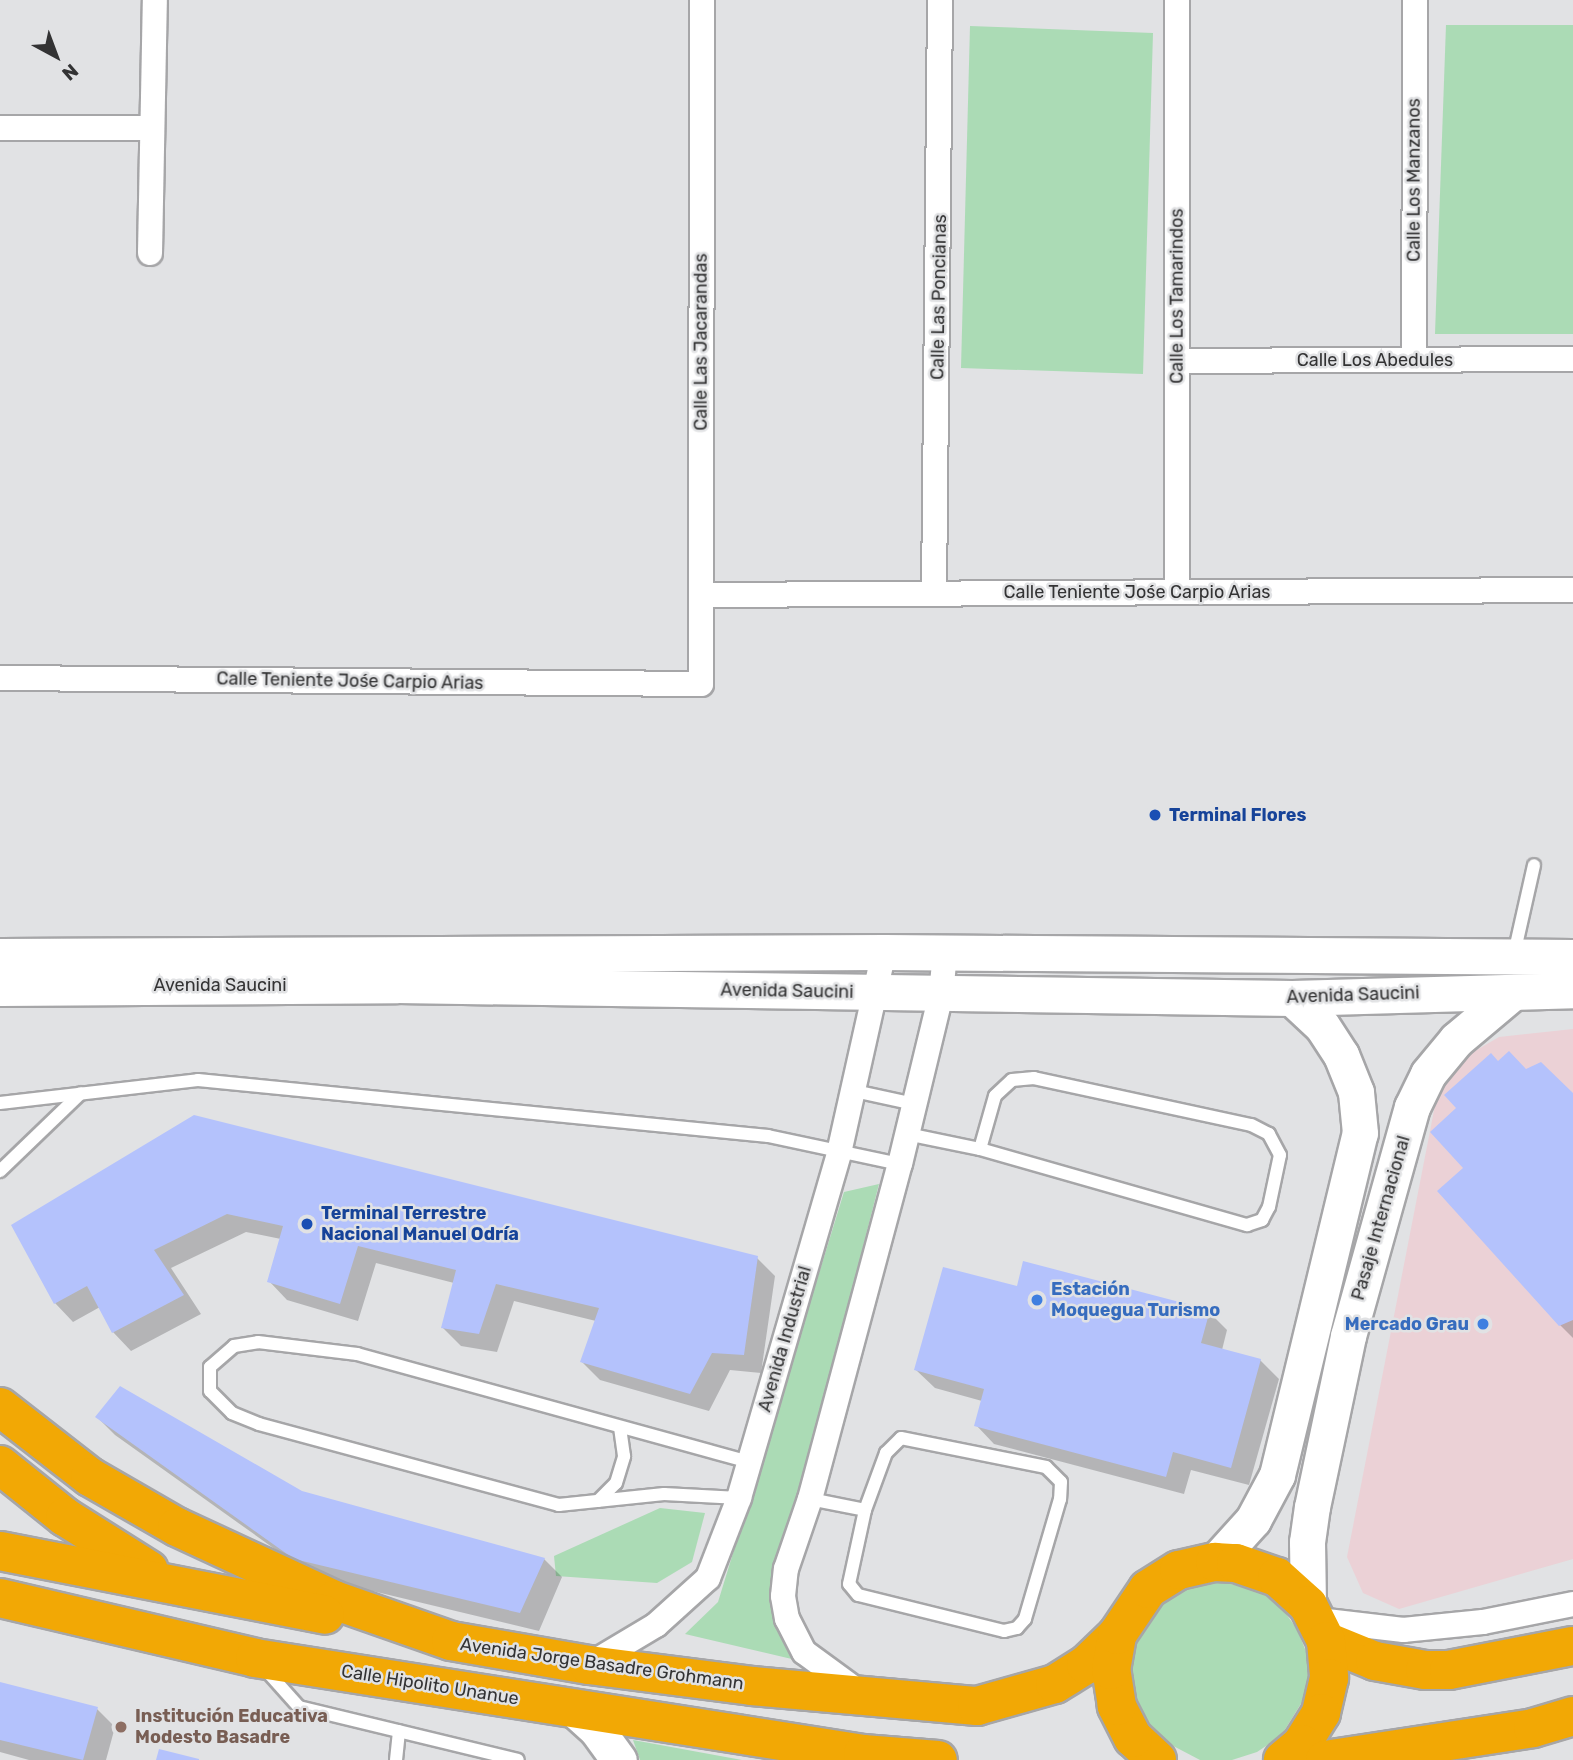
<!DOCTYPE html>
<meta charset="utf-8">
<style>
body{margin:0}
#map{position:relative;width:1573px;height:1760px;overflow:hidden;background:#e1e2e4;font-family:Rubik,sans-serif}
div>[style]{position:absolute}
[style*='--x']{left:calc(var(--x)*1px);top:calc(var(--y)*1px);width:calc(var(--w)*1px);rotate:calc(var(--a)*1deg)}
.commercial>*{inset:0;background:#ebd1d6}
.green>*{inset:0;background:#abdbb5}
.shadow>*{inset:0;background:#0003}
.building>*{inset:0;background:#b4c2fc}
.roads{filter:drop-shadow(2px 0 #a6a6a8) drop-shadow(-2px 0 #a6a6a8) drop-shadow(0 2px #a6a6a8) drop-shadow(0 -2px #a6a6a8)}
.lane>*{height:12px;margin:-6px;padding:0 6px;transform-origin:6px;border-radius:6px;background:#fff}
.street>*{height:24px;margin:-12px;padding:0 12px;transform-origin:12px;border-radius:12px;background:#fff}
.secondary>*{height:35px;margin:-17.5px;padding:0 17.5px;transform-origin:17.5px;border-radius:17.5px;background:#fff}
.highway>*{height:38px;margin:-19px;padding:0 19px;transform-origin:19px;border-radius:19px;background:#f2a805}
.dots>*{width:19px;height:19px;translate:-50% -50%;box-sizing:border-box;border:4px solid #e1e2e4;border-radius:50%}
span{translate:-50% -50%;white-space:nowrap;text-align:center;line-height:1.15;-webkit-text-stroke:5px #e1e2e4;paint-order:stroke}
.street-label{font-size:18px;color:#333334}
.transit-label{font-size:18px;color:#164399;font-weight:700}
.left{translate:0 -50%;text-align:left}
.shop-label{font-size:18px;color:#366cbe;font-weight:700}
.right{translate:-100% -50%;text-align:right}
.education-label{font-size:18px;color:#785e54;font-weight:700}
.north{position:absolute;left:21px;top:21px;width:70px;height:70px;-webkit-text-stroke:5px #e1e2e4;paint-order:stroke;rotate:139deg;font-size:19px;font-weight:700;line-height:28px;text-align:center;color:#333334}
.north::after{content:'';display:block;margin:auto;width:24px;height:32px;background:#333334;clip-path:polygon(50% 0,100% 100%,50% 72%,0 100%)}
</style>
<div id="map">
<div class="commercial">
<i style="clip-path:polygon(1573px 1029px,1573px 1559px,1399px 1609px,1363px 1593px,1347px 1557px,1438px 1090px,1463px 1058px,1499px 1037px)"></i>
</div>
<div class="green">
<i style="clip-path:polygon(1446px 25px,1573px 25px,1573px 334px,1435px 334px)"></i>
<i style="clip-path:polygon(970px 26px,1153px 33px,1143px 374px,961px 368px)"></i>
<i style="clip-path:polygon(879px 1184px,774px 1597px,796px 1660px,685px 1634px,718px 1602px,844px 1192px)"></i>
<i style="clip-path:polygon(660px 1508px,705px 1513px,692px 1562px,657px 1583px,556px 1576px,554px 1556px)"></i>
<i style="clip-path:polygon(1221px 1582px,1256px 1589px,1281px 1607px,1297px 1629px,1309px 1659px,1310px 1689px,1281px 1736px,1257px 1752px,1232px 1760px,1200px 1760px,1160px 1739px,1139px 1714px,1128px 1675px,1132px 1647px,1151px 1613px,1179px 1590px)"></i>
<i style="clip-path:polygon(633px 1740px,742px 1760px,640px 1760px)"></i>
</div>
<div class="shadow">
<i style="clip-path:polygon(1499px 1063px,1527px 1071px,1573px 1095px,1573px 1338px,1560px 1325px,1465px 1168px,1459px 1108px)"></i>
<i style="clip-path:polygon(195px 1117px,757px 1258px,775px 1276px,761px 1373px,730px 1370px,709px 1411px,600px 1380px,582px 1362px,596px 1321px,514px 1301px,497px 1352px,461px 1346px,443px 1328px,454px 1283px,376px 1263px,358px 1321px,287px 1300px,269px 1281px,281px 1239px,246px 1232px,171px 1268px,201px 1314px,131px 1351px,113px 1332px,100px 1307px,73px 1322px,55px 1303px,14px 1225px)"></i>
<i style="clip-path:polygon(1018px 1288px,1209px 1312px,1227px 1330px,1222px 1350px,1260px 1360px,1279px 1379px,1249px 1485px,1191px 1470px,1184px 1494px,994px 1444px,976px 1425px,982px 1401px,935px 1388px,916px 1370px)"></i>
<i style="clip-path:polygon(97px 1417px,301px 1492px,544px 1559px,562px 1577px,539px 1631px,314px 1577px,115px 1435px)"></i>
<i style="clip-path:polygon(0 1684px,97px 1709px,115px 1727px,106px 1760px,29px 1760px,0 1752px)"></i>
</div>
<div class="building">
<i style="clip-path:polygon(1509px 1051px,1526px 1069px,1541px 1062px,1573px 1093px,1573px 1320px,1559px 1326px,1437px 1191px,1463px 1168px,1430px 1132px,1456px 1108px,1444px 1095px,1491px 1053px,1498px 1061px)"></i>
<i style="clip-path:polygon(194px 1115px,758px 1256px,744px 1355px,712px 1353px,690px 1394px,580px 1362px,599px 1308px,496px 1284px,479px 1334px,441px 1328px,456px 1270px,358px 1246px,340px 1304px,267px 1282px,283px 1226px,227px 1214px,154px 1250px,184px 1295px,112px 1333px,87px 1286px,54px 1304px,11px 1225px)"></i>
<i style="clip-path:polygon(1023px 1261px,1210px 1310px,1201px 1343px,1261px 1359px,1231px 1468px,1173px 1452px,1166px 1477px,974px 1426px,984px 1389px,914px 1370px,943px 1267px,1017px 1286px)"></i>
<i style="clip-path:polygon(120px 1386px,302px 1491px,545px 1558px,520px 1613px,294px 1559px,95px 1417px)"></i>
<i style="clip-path:polygon(0 1682px,98px 1707px,83px 1760px,0 1740px)"></i>
<i style="clip-path:polygon(159px 1749px,199px 1759px,199px 1760px,156px 1760px)"></i>
</div>
<div class="roads">
<div class="lane">
<i style="--x:1514;--y:954;--w:91;--a:-77.3"></i>
<i style="--x:854;--y:1091;--w:61;--a:12.2"></i>
<i style="--x:0;--y:1103;--w:199;--a:-6.6"></i>
<i style="--x:198;--y:1080;--w:573;--a:5.61"></i>
<i style="--x:768;--y:1136;--w:135;--a:12"></i>
<i style="--x:907;--y:1134;--w:75;--a:11.6"></i>
<i style="--x:980;--y:1149;--w:278;--a:15.9"></i>
<i style="--x:1247;--y:1225;--w:16;--a:-18"></i>
<i style="--x:1262;--y:1220;--w:15;--a:-62"></i>
<i style="--x:1269;--y:1207;--w:53;--a:-78.1"></i>
<i style="--x:1280;--y:1155;--w:24;--a:-118"></i>
<i style="--x:1269;--y:1134;--w:20;--a:-153"></i>
<i style="--x:1251;--y:1125;--w:222;--a:-167.8"></i>
<i style="--x:1034;--y:1078;--w:22;--a:175"></i>
<i style="--x:1012;--y:1080;--w:23;--a:137"></i>
<i style="--x:995;--y:1096;--w:55;--a:105.8"></i>
<i style="--x:0;--y:1171;--w:112;--a:-43.9"></i>
<i style="--x:901;--y:1438;--w:148;--a:11.3"></i>
<i style="--x:1046;--y:1467;--w:21;--a:45"></i>
<i style="--x:1061;--y:1482;--w:17;--a:93"></i>
<i style="--x:1060;--y:1499;--w:125;--a:106.3"></i>
<i style="--x:1025;--y:1619;--w:12;--a:132"></i>
<i style="--x:1017;--y:1628;--w:13;--a:167"></i>
<i style="--x:1004;--y:1631;--w:150;--a:-166.1"></i>
<i style="--x:858;--y:1595;--w:14;--a:-129"></i>
<i style="--x:849;--y:1584;--w:76;--a:-77.8"></i>
<i style="--x:865;--y:1510;--w:61;--a:-69.8"></i>
<i style="--x:886;--y:1453;--w:21;--a:-45"></i>
<i style="--x:739;--y:1498;--w:75;--a:-176.9"></i>
<i style="--x:664;--y:1494;--w:106;--a:174"></i>
<i style="--x:559;--y:1505;--w:311;--a:-164.9"></i>
<i style="--x:259;--y:1424;--w:29;--a:-158"></i>
<i style="--x:232;--y:1413;--w:31;--a:-135"></i>
<i style="--x:210;--y:1391;--w:24;--a:-90"></i>
<i style="--x:210;--y:1367;--w:32;--a:-41"></i>
<i style="--x:234;--y:1346;--w:24;--a:-9"></i>
<i style="--x:258;--y:1342;--w:100;--a:6.9"></i>
<i style="--x:357;--y:1354;--w:407;--a:15.4"></i>
<i style="--x:810;--y:1499;--w:56;--a:11.3"></i>
<i style="--x:598;--y:1501;--w:25;--a:-45"></i>
<i style="--x:616;--y:1483;--w:28;--a:-73"></i>
<i style="--x:624;--y:1456;--w:29;--a:-98"></i>
<i style="--x:265;--y:1669;--w:51;--a:48.2"></i>
<i style="--x:299;--y:1707;--w:225;--a:13.6"></i>
<i style="--x:396;--y:1760;--w:29;--a:-84"></i>
</div>
<div class="street">
<i style="--x:0;--y:128;--w:151;--a:0"></i>
<i style="--x:150;--y:253;--w:253;--a:-88.9"></i>
<i style="--x:1414;--y:360;--w:360;--a:-89.8"></i>
<i style="--x:1177;--y:361;--w:396;--a:-0.3"></i>
<i style="--x:1177;--y:592;--w:592;--a:-90"></i>
<i style="--x:934;--y:594;--w:594;--a:-89.42"></i>
<i style="--x:701;--y:595;--w:872;--a:-0.33"></i>
<i style="--x:0;--y:678;--w:701;--a:0.49"></i>
<i style="--x:701;--y:684;--w:684;--a:-89.92"></i>
<i style="--x:1318;--y:1620;--w:86;--a:6.7"></i>
<i style="--x:1403;--y:1630;--w:80;--a:-5.7"></i>
<i style="--x:1483;--y:1622;--w:92;--a:-11.3"></i>
<i style="--x:589;--y:1665;--w:78;--a:-30.8"></i>
<i style="--x:656;--y:1625;--w:70;--a:-42.1"></i>
<i style="--x:708;--y:1578;--w:86;--a:-68.8"></i>
<i style="--x:739;--y:1498;--w:359;--a:-73.8"></i>
<i style="--x:839;--y:1153;--w:206;--a:-77.4"></i>
<i style="--x:856;--y:1690;--w:64;--a:-143.8"></i>
<i style="--x:804;--y:1652;--w:37;--a:-117"></i>
<i style="--x:787;--y:1619;--w:23;--a:-100"></i>
<i style="--x:783;--y:1596;--w:27;--a:-84"></i>
<i style="--x:786;--y:1569;--w:74;--a:-71.1"></i>
<i style="--x:810;--y:1499;--w:347;--a:-75"></i>
<i style="--x:900;--y:1164;--w:175;--a:-76.4"></i>
<i style="--x:941;--y:994;--w:41;--a:-84.4"></i>
</div>
<div class="secondary">
<i style="--x:0;--y:956;--w:884;--a:-0.26"></i>
<i style="--x:884;--y:952;--w:689;--a:0.42"></i>
<i style="--x:0;--y:988;--w:397;--a:-0.4"></i>
<i style="--x:397;--y:985;--w:895;--a:0.83"></i>
<i style="--x:1292;--y:998;--w:281;--a:-1.6"></i>
<i style="--x:1215;--y:1562;--w:57;--a:-47.9"></i>
<i style="--x:1253;--y:1520;--w:51;--a:-61.9"></i>
<i style="--x:1277;--y:1475;--w:352;--a:-76.4"></i>
<i style="--x:1360;--y:1133;--w:41;--a:-95.6"></i>
<i style="--x:1356;--y:1092;--w:40;--a:-112"></i>
<i style="--x:1341;--y:1055;--w:35;--a:-123"></i>
<i style="--x:1322;--y:1026;--w:41;--a:-137"></i>
<i style="--x:1308;--y:1605;--w:63;--a:-90.9"></i>
<i style="--x:1307;--y:1542;--w:35;--a:-82"></i>
<i style="--x:1312;--y:1507;--w:175;--a:-78.1"></i>
<i style="--x:1348;--y:1336;--w:238;--a:-74.4"></i>
<i style="--x:1412;--y:1107;--w:37;--a:-64"></i>
<i style="--x:1428;--y:1074;--w:44;--a:-50.5"></i>
<i style="--x:1456;--y:1040;--w:73;--a:-40"></i>
<i style="--x:574;--y:1709;--w:31;--a:42"></i>
<i style="--x:597;--y:1730;--w:37;--a:54"></i>
</div>
<div class="highway">
<i style="--x:0;--y:1407;--w:114;--a:37.9"></i>
<i style="--x:90;--y:1477;--w:100;--a:29.9"></i>
<i style="--x:177;--y:1527;--w:173;--a:24.9"></i>
<i style="--x:334;--y:1600;--w:124;--a:19.3"></i>
<i style="--x:451;--y:1641;--w:140;--a:9.9"></i>
<i style="--x:589;--y:1665;--w:164;--a:7.3"></i>
<i style="--x:752;--y:1686;--w:226;--a:5.1"></i>
<i style="--x:977;--y:1706;--w:81;--a:-15.8"></i>
<i style="--x:1055;--y:1684;--w:36;--a:-32"></i>
<i style="--x:1086;--y:1665;--w:43;--a:-44.1"></i>
<i style="--x:0;--y:1465;--w:83;--a:38.7"></i>
<i style="--x:65;--y:1517;--w:99;--a:32.2"></i>
<i style="--x:0;--y:1551;--w:331;--a:11.1"></i>
<i style="--x:0;--y:1598;--w:262;--a:13.2"></i>
<i style="--x:255;--y:1658;--w:616;--a:8.97"></i>
<i style="--x:863;--y:1754;--w:75;--a:4.6"></i>
<i style="--x:1326;--y:1641;--w:53;--a:22.2"></i>
<i style="--x:1375;--y:1661;--w:51;--a:10.2"></i>
<i style="--x:1425;--y:1670;--w:24;--a:0"></i>
<i style="--x:1449;--y:1670;--w:126;--a:-11"></i>
<i style="--x:1157;--y:1760;--w:33;--a:-137"></i>
<i style="--x:1133;--y:1738;--w:36;--a:-117"></i>
<i style="--x:1117;--y:1706;--w:36;--a:-99"></i>
<i style="--x:1111;--y:1670;--w:36;--a:-80"></i>
<i style="--x:1117;--y:1635;--w:55;--a:-56"></i>
<i style="--x:1148;--y:1589;--w:36;--a:-32"></i>
<i style="--x:1179;--y:1570;--w:37;--a:-13"></i>
<i style="--x:1215;--y:1562;--w:21;--a:3"></i>
<i style="--x:1236;--y:1563;--w:43;--a:18.9"></i>
<i style="--x:1277;--y:1577;--w:42;--a:42.1"></i>
<i style="--x:1308;--y:1605;--w:40;--a:63.4"></i>
<i style="--x:1326;--y:1641;--w:37;--a:85"></i>
<i style="--x:1329;--y:1678;--w:36;--a:103"></i>
<i style="--x:1321;--y:1713;--w:36;--a:122"></i>
<i style="--x:1302;--y:1744;--w:25;--a:140"></i>
<i style="--x:1325;--y:1760;--w:210;--a:-8.7"></i>
<i style="--x:1533;--y:1728;--w:42;--a:-16.7"></i>
</div>
</div>
<div class="dots">
<i style="left:1155px;top:815px;background:#1a4fb4"></i>
<i style="left:307px;top:1224px;background:#1a4fb4"></i>
<i style="left:1037px;top:1300px;background:#3f7fe0"></i>
<i style="left:1483px;top:1324px;background:#3f7fe0"></i>
<i style="left:121px;top:1727px;background:#8d6e63"></i>
</div>
<div class="street-label">
<span style="left:1414px;top:180px;rotate:-90deg">Calle Los Manzanos</span>
<span style="left:1177px;top:296px;rotate:-90deg">Calle Los Tamarindos</span>
<span style="left:939px;top:297px;rotate:-89deg">Calle Las Poncianas</span>
<span style="left:701px;top:342px;rotate:-90deg">Calle Las Jacarandas</span>
<span style="left:1375px;top:360px">Calle Los Abedules</span>
<span style="left:1137px;top:592px">Calle Teniente Jośe Carpio Arias</span>
<span style="left:350px;top:681px;rotate:1deg">Calle Teniente Jośe Carpio Arias</span>
<span style="left:220px;top:985px">Avenida Saucini</span>
<span style="left:787px;top:991px;rotate:1deg">Avenida Saucini</span>
<span style="left:1353px;top:995px;rotate:-2deg">Avenida Saucini</span>
<span style="left:1381px;top:1218px;rotate:-74deg">Pasaje Internacional</span>
<span style="left:785px;top:1339px;rotate:-74deg">Avenida Industrial</span>
<span style="left:602px;top:1664px;rotate:8deg">Avenida Jorge Basadre Grohmann</span>
<span style="left:430px;top:1685px;rotate:9deg">Calle Hipolito Unanue</span>
</div>
<div class="transit-label">
<span class="left" style="left:1169px;top:815px">Terminal Flores</span>
<span class="left" style="left:321px;top:1224px">Terminal Terrestre<br>Nacional Manuel Odría</span>
</div>
<div class="shop-label">
<span class="left" style="left:1051px;top:1300px">Estación<br>Moquegua Turismo</span>
<span class="right" style="left:1469px;top:1324px">Mercado Grau</span>
</div>
<div class="education-label">
<span class="left" style="left:135px;top:1727px">Institución Educativa<br>Modesto Basadre</span>
</div>
<div class="north">N</div>
</div>
